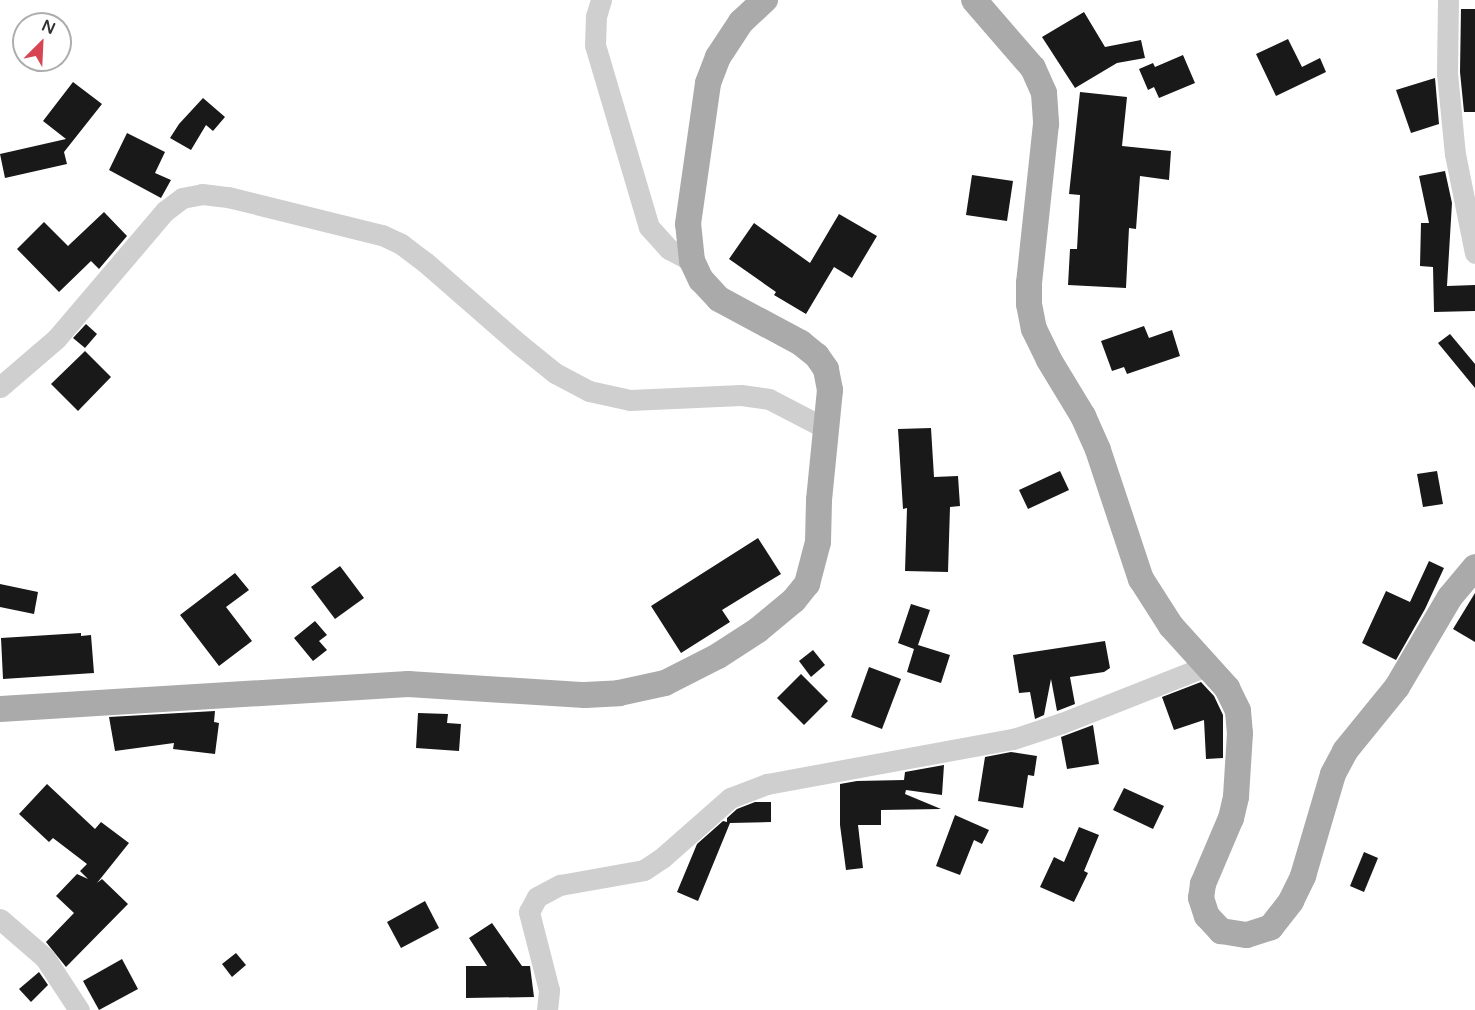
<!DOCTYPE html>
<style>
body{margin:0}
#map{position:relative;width:1475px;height:1010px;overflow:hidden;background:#fff;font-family:"Varela Round",sans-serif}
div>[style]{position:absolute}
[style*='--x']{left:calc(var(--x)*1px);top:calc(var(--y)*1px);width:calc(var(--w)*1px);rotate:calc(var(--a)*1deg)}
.building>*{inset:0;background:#191919}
.minor>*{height:21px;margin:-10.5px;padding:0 10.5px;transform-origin:10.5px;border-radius:10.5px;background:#cfcfcf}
.major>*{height:26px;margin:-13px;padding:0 13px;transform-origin:13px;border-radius:13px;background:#aaa}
span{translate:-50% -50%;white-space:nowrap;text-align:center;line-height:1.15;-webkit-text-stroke:6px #fff;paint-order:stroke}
.north{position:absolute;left:12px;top:12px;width:60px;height:60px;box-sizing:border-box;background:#fff;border:2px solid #adadad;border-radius:50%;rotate:24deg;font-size:16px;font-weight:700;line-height:24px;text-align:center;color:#323232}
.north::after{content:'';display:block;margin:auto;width:21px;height:27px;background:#d74553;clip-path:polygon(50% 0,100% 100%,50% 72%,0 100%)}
</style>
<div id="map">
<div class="building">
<i style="clip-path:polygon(1461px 9px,1475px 9px,1475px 112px,1464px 112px,1460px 72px)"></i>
<i style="clip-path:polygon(1084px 12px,1105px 47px,1141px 40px,1145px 58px,1117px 63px,1075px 88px,1042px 37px)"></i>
<i style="clip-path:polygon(1288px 39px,1302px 67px,1320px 58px,1326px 72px,1276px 96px,1256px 54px)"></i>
<i style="clip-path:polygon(1183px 55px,1195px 83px,1159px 98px,1154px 87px,1148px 90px,1139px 69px,1153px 63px,1155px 67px)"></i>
<i style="clip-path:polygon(1435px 78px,1439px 124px,1411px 133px,1396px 90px)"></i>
<i style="clip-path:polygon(73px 82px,102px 104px,64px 152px,67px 164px,5px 178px,0 154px,66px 139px,43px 121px)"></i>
<i style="clip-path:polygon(1080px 92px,1127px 97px,1122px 146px,1171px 151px,1169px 180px,1140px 176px,1136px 229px,1129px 228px,1126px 288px,1068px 285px,1070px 249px,1077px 249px,1080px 195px,1069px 194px)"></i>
<i style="clip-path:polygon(203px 98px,225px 117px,213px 131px,206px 125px,191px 150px,170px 138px,179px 124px)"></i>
<i style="clip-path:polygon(127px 133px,165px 152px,155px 173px,171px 180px,161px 198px,109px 170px)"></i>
<i style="clip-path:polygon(1445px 171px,1452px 203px,1447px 286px,1475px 285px,1475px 311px,1434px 312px,1433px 267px,1420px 266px,1421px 223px,1429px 223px,1419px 176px)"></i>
<i style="clip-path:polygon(972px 175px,1013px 181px,1007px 221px,966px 215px)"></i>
<i style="clip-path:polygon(104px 212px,127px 236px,99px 269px,91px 261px,59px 292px,17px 249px,44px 222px,68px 246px)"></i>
<i style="clip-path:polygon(839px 214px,877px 236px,852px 278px,834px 267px,806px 314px,774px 295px,776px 292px,729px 259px,754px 223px,810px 263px)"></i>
<i style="clip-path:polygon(86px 324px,97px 334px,85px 348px,73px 338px)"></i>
<i style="clip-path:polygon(1144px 326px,1149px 338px,1172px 330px,1180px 356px,1127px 374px,1124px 367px,1112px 371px,1101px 341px)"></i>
<i style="clip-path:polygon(1450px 334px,1475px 364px,1475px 388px,1438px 343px)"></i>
<i style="clip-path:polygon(85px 351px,111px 377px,78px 411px,51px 384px)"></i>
<i style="clip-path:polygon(931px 428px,934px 477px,958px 476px,960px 506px,950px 507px,948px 572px,905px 571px,907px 508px,903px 509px,898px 429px)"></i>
<i style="clip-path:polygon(1060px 471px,1069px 490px,1028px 509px,1019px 490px)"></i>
<i style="clip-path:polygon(1437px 471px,1443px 504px,1423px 507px,1417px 474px)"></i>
<i style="clip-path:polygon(758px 538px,781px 574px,722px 610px,730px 622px,681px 653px,651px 606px)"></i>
<i style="clip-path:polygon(1429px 561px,1444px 568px,1425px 609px,1396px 660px,1362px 643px,1386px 591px,1410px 602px)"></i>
<i style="clip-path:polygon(340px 566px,364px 598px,335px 619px,311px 587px)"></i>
<i style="clip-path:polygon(235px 573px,249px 590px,226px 607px,252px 641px,219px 666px,180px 615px)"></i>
<i style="clip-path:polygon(0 584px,38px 592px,34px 614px,0 607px)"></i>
<i style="clip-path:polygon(1475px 593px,1475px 642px,1453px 629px)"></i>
<i style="clip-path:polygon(911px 604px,930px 610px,918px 645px,950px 655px,941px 683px,907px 672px,914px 649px,898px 643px)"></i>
<i style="clip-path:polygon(315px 621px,327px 635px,319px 641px,327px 650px,313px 661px,294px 638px)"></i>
<i style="clip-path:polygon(81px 633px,81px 636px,91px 635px,94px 673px,3px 679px,1px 638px)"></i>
<i style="clip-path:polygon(1105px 641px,1110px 668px,1104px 672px,1070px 677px,1075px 704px,1057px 711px,1051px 679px,1044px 715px,1035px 719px,1030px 692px,1019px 693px,1013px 655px)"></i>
<i style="clip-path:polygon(813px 650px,825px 665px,811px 677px,799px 661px)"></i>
<i style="clip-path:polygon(869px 667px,901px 679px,882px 729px,851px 717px)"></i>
<i style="clip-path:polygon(801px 674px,828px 701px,804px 725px,777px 698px)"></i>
<i style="clip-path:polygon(1201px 682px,1214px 696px,1223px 715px,1223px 758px,1206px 759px,1204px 720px,1174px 730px,1162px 697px)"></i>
<i style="clip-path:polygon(215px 711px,214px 722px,219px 723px,215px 754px,173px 749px,174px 743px,115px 751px,109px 717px)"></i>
<i style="clip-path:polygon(418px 713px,448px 714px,447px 723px,461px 724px,459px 751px,416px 748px)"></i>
<i style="clip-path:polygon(1093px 725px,1099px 764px,1067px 769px,1061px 737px)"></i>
<i style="clip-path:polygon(1011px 752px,1037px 756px,1034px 776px,1028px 775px,1023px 808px,978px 801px,985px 757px)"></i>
<i style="clip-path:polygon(944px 765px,942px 795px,906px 790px,905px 794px,941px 809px,881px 810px,881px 825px,858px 825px,863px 868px,846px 870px,840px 825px,840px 784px,857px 781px,904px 780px,905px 772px)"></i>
<i style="clip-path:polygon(47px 784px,95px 829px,101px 822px,129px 843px,97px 883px,102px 879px,128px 904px,66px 967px,46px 942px,74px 913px,56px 896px,77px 874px,88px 879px,80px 871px,87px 864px,53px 838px,49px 842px,19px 814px)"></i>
<i style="clip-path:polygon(1124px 788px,1164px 806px,1153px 829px,1113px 810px)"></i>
<i style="clip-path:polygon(755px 802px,771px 802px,771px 822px,730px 823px,698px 901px,677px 892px,697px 844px,723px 821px,727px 822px,727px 818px,737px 809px)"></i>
<i style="clip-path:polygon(955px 815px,989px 830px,982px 844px,974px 840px,960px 875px,936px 866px)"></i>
<i style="clip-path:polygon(1079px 827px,1099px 835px,1084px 871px,1088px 873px,1074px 902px,1040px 887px,1054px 857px,1064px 862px)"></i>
<i style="clip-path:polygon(1364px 852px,1378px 858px,1364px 892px,1350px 886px)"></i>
<i style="clip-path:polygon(425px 901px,439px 928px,401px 948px,387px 922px)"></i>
<i style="clip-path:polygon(492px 923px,522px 966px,530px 966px,534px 997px,466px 998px,466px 966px,487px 966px,469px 938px)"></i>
<i style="clip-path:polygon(236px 953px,246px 965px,232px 977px,222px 964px)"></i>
<i style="clip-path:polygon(122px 959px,138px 989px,99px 1010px,83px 981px)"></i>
<i style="clip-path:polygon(39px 972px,48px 985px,31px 1002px,19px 989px)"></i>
</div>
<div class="minor">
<i style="--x:601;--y:0;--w:17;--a:107"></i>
<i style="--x:596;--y:16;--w:29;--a:92"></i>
<i style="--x:595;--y:45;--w:190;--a:73.5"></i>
<i style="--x:649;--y:227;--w:30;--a:48"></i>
<i style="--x:669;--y:249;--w:26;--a:28"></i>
<i style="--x:1448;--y:0;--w:73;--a:90.8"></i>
<i style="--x:1447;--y:73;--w:81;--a:84.4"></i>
<i style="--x:1455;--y:154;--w:101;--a:78.6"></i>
<i style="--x:0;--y:387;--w:74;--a:-40.6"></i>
<i style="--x:56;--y:339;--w:168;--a:-49.6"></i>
<i style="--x:165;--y:211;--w:21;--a:-37"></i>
<i style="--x:182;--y:198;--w:20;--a:-11"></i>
<i style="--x:202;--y:194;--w:26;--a:7"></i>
<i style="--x:228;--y:197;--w:159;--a:13.9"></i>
<i style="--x:382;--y:235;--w:21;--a:25"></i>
<i style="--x:401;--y:244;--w:30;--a:37"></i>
<i style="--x:425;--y:262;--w:125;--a:41.1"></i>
<i style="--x:519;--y:344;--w:46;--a:38.9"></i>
<i style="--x:555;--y:373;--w:38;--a:28"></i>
<i style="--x:589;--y:391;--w:42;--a:12.4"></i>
<i style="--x:630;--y:400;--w:111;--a:-2.6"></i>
<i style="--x:741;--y:395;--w:28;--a:8"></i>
<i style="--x:769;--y:399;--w:63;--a:27.4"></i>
<i style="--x:0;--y:919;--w:60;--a:40.9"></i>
<i style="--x:45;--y:958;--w:62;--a:56.8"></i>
<i style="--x:547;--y:1010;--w:20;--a:-84"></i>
<i style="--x:549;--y:990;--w:81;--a:-104.4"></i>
<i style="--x:529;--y:912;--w:17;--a:-62"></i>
<i style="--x:537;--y:897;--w:26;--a:-28"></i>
<i style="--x:560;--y:885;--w:85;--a:-10.1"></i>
<i style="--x:644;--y:870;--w:22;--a:-34"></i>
<i style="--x:662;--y:858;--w:91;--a:-41.4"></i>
<i style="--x:730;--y:798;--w:40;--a:-21"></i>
<i style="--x:767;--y:784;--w:250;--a:-10.4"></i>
<i style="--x:1013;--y:739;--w:52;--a:-18.1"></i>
<i style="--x:1062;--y:723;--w:158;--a:-21.5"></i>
</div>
<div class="major">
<i style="--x:974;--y:0;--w:90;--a:49.1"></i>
<i style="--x:1033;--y:68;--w:27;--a:66"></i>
<i style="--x:1044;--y:93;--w:31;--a:86"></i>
<i style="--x:1046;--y:124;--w:160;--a:96.1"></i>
<i style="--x:1029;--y:283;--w:21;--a:90"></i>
<i style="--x:1029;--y:304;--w:25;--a:79"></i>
<i style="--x:1034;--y:329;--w:34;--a:64"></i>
<i style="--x:1049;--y:360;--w:66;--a:58.7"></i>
<i style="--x:1083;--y:416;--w:37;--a:66"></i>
<i style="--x:1098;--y:450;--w:136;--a:71.6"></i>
<i style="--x:1141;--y:579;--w:56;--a:57.4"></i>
<i style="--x:1171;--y:626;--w:84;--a:47.9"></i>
<i style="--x:1227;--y:688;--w:25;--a:64"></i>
<i style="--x:1238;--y:711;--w:22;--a:85"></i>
<i style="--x:1240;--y:733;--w:64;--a:93.6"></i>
<i style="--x:1236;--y:797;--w:22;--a:103"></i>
<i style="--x:1231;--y:818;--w:72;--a:113"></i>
<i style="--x:1203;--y:884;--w:14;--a:98"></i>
<i style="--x:1201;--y:898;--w:19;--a:72"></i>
<i style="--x:1207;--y:916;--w:21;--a:47"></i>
<i style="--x:1221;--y:931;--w:26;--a:9"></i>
<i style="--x:1247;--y:935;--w:25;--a:-18"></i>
<i style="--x:1271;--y:927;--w:33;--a:-52"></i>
<i style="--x:1291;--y:901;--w:28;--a:-64"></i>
<i style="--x:1303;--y:876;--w:106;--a:-73.6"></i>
<i style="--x:1333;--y:774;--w:26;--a:-62"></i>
<i style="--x:1345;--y:751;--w:82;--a:-50.9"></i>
<i style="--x:1397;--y:687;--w:104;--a:-59.5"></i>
<i style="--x:1450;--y:597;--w:39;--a:-50"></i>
<i style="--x:0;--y:709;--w:409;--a:-3.5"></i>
<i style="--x:408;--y:684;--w:177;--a:3.6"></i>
<i style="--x:585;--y:695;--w:34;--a:-3"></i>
<i style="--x:619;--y:693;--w:47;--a:-12.3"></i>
<i style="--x:665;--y:683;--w:59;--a:-27"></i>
<i style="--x:718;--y:656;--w:48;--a:-33"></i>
<i style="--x:758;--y:630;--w:47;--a:-39.8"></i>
<i style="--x:794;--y:600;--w:21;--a:-51"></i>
<i style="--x:807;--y:584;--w:43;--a:-75.3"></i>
<i style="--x:818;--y:542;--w:42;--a:-88.6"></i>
<i style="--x:819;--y:500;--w:111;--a:-84.3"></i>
<i style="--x:830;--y:390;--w:21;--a:-101"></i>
<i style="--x:826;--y:369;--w:16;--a:-125"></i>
<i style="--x:817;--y:356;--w:21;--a:-141"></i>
<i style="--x:801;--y:343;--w:93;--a:-151.8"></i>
<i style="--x:719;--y:299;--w:26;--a:-133"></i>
<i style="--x:701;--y:280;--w:21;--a:-115"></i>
<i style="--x:692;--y:261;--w:37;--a:-96"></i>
<i style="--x:688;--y:224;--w:142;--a:-81.9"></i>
<i style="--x:708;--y:83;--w:28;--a:-69"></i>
<i style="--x:718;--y:57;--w:42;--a:-56.7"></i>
<i style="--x:741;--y:22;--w:33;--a:-43"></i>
</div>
<div class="north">N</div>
</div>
